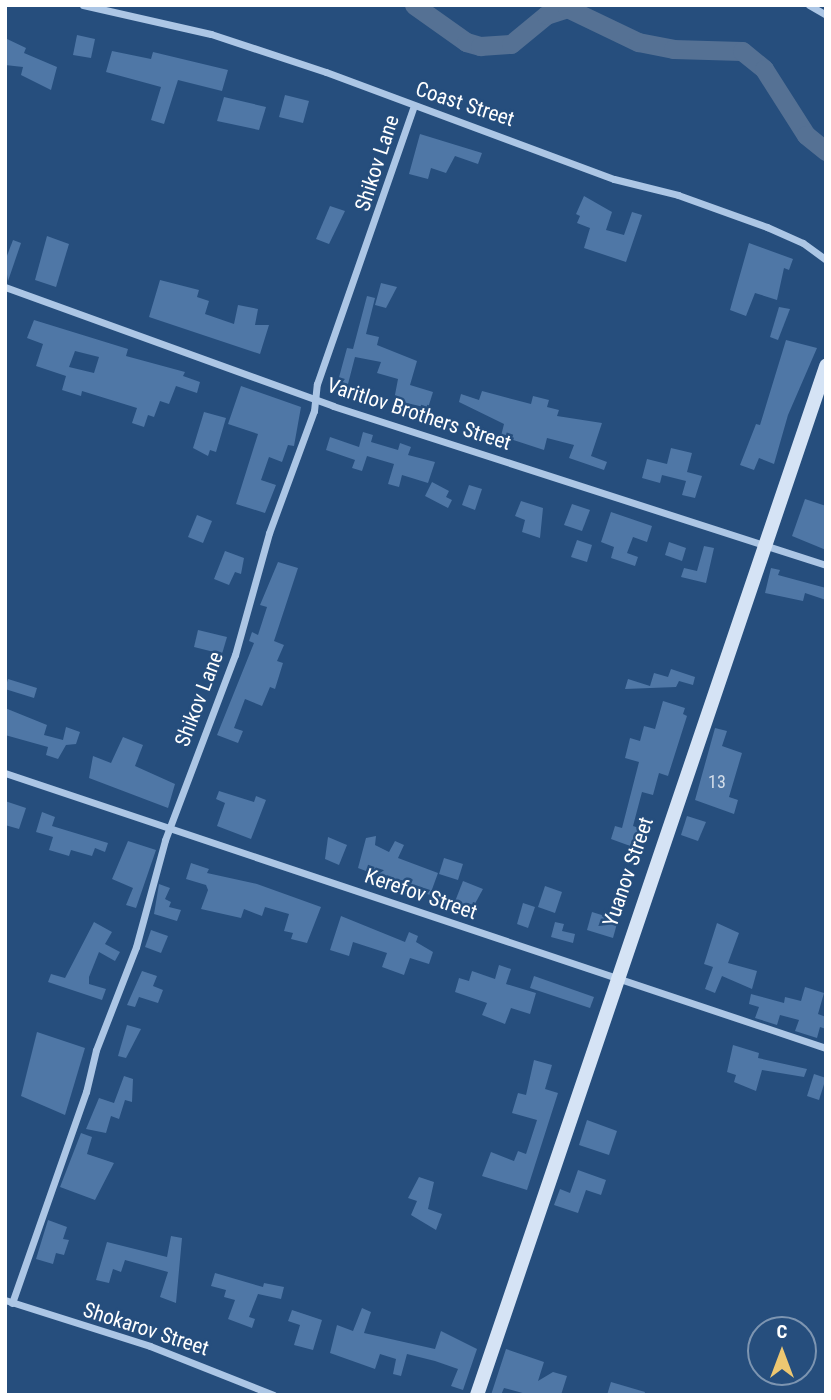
<!DOCTYPE html>
<meta charset="utf-8">
<style>
body{margin:0}
#map{position:relative;width:831px;height:1400px;overflow:hidden;background:#264e7d;font-family:"Roboto Condensed",sans-serif}
div>[style]{position:absolute}
[style*='--x']{left:calc(var(--x)*1px);top:calc(var(--y)*1px);width:calc(var(--w)*1px);rotate:calc(var(--a)*1deg)}
.river>*{height:19px;margin:-9.5px;padding:0 9.5px;transform-origin:9.5px;border-radius:9.5px;background:#557194}
.building>*{inset:0;background:#4f77a6}
.street>*{height:7px;margin:-3.5px;padding:0 3.5px;transform-origin:3.5px;border-radius:3.5px;background:#acc6e5}
.secondary>*{height:14px;margin:-7px;padding:0 7px;transform-origin:7px;border-radius:7px;background:#d5e3f5}
span{translate:-50% -50%;white-space:nowrap;text-align:center;line-height:1.15;-webkit-text-stroke:5px #264e7d;paint-order:stroke}
.number-label{font-size:18px;color:#d3dde9}
.number-label span{-webkit-text-stroke-width:0}
.street-label{font-size:21px;color:#fff}
.frame{position:absolute;inset:0;border:7px solid #fff;pointer-events:none}
.north{position:absolute;left:747px;top:1316px;width:70px;height:70px;box-sizing:border-box;background:#264e7d;border:2px solid #7d95b1;border-radius:50%;rotate:0deg;font-size:19px;font-weight:700;line-height:28px;text-align:center;color:#fff}
.north::after{content:'';display:block;margin:auto;width:24px;height:32px;background:#edc771;clip-path:polygon(50% 0,100% 100%,50% 72%,0 100%)}
</style>
<div id="map">
<div class="river">
<i style="--x:414;--y:5;--w:64;--a:35.4"></i>
<i style="--x:466;--y:42;--w:15;--a:16"></i>
<i style="--x:480;--y:46;--w:31;--a:-4"></i>
<i style="--x:511;--y:44;--w:45;--a:-39.6"></i>
<i style="--x:546;--y:15;--w:22;--a:-18"></i>
<i style="--x:567;--y:8;--w:79;--a:25.6"></i>
<i style="--x:638;--y:42;--w:36;--a:11"></i>
<i style="--x:673;--y:49;--w:69;--a:1.7"></i>
<i style="--x:742;--y:51;--w:28;--a:39"></i>
<i style="--x:764;--y:69;--w:78;--a:57.5"></i>
<i style="--x:806;--y:135;--w:26;--a:39"></i>
</div>
<div class="building">
<i style="clip-path:polygon(77px 35px,95px 39px,91px 58px,73px 55px)"></i>
<i style="clip-path:polygon(5px 38px,26px 48px,24px 53px,57px 67px,51px 90px,21px 75px,23px 67px,5px 65px)"></i>
<i style="clip-path:polygon(112px 51px,151px 59px,153px 52px,228px 70px,222px 91px,178px 80px,164px 124px,151px 120px,161px 87px,106px 72px)"></i>
<i style="clip-path:polygon(285px 95px,309px 101px,303px 123px,279px 117px)"></i>
<i style="clip-path:polygon(224px 97px,266px 107px,259px 130px,217px 121px)"></i>
<i style="clip-path:polygon(420px 134px,482px 153px,478px 164px,455px 156px,446px 173px,431px 168px,428px 179px,409px 174px)"></i>
<i style="clip-path:polygon(584px 196px,612px 212px,606px 230px,624px 235px,632px 212px,642px 215px,626px 262px,584px 248px,590px 228px,577px 223px,580px 216px,576px 214px)"></i>
<i style="clip-path:polygon(330px 206px,345px 211px,329px 244px,316px 239px)"></i>
<i style="clip-path:polygon(47px 236px,69px 244px,56px 287px,35px 280px)"></i>
<i style="clip-path:polygon(13px 240px,21px 243px,8px 281px,5px 261px)"></i>
<i style="clip-path:polygon(749px 243px,793px 259px,789px 270px,784px 268px,777px 300px,755px 293px,746px 316px,730px 310px)"></i>
<i style="clip-path:polygon(160px 280px,199px 290px,197px 297px,209px 301px,205px 314px,234px 324px,238px 305px,258px 309px,255px 325px,269px 325px,260px 354px,149px 317px)"></i>
<i style="clip-path:polygon(381px 283px,397px 287px,386px 308px,375px 305px)"></i>
<i style="clip-path:polygon(367px 296px,375px 298px,366px 334px,379px 337px,377px 345px,417px 361px,410px 385px,433px 392px,428px 408px,394px 400px,398px 379px,377px 373px,381px 362px,355px 357px,348px 384px,338px 381px,347px 348px,353px 349px)"></i>
<i style="clip-path:polygon(779px 307px,790px 309px,778px 340px,770px 337px)"></i>
<i style="clip-path:polygon(evenodd,34px 320px,128px 349px,126px 356px,185px 372px,183px 376px,200px 382px,197px 393px,176px 386px,169px 404px,160px 401px,154px 417px,148px 415px,144px 427px,132px 423px,137px 408px,82px 391px,81px 396px,62px 390px,66px 376px,36px 366px,43px 344px,27px 338px,34px 320px,75px 351px,99px 357px,94px 373px,69px 367px,75px 351px)"></i>
<i style="clip-path:polygon(786px 340px,817px 348px,788px 415px,774px 464px,759px 458px,754px 470px,740px 465px,756px 424px,760px 425px)"></i>
<i style="clip-path:polygon(241px 386px,301px 407px,294px 446px,288px 445px,282px 462px,269px 457px,261px 480px,276px 485px,265px 513px,236px 504px,258px 434px,228px 424px)"></i>
<i style="clip-path:polygon(482px 391px,531px 404px,533px 396px,549px 400px,547px 407px,559px 410px,557px 416px,602px 423px,591px 456px,607px 462px,604px 470px,569px 458px,574px 445px,547px 438px,544px 450px,501px 436px,504px 424px,459px 402px,461px 394px,479px 400px)"></i>
<i style="clip-path:polygon(204px 412px,226px 418px,216px 452px,210px 450px,208px 456px,193px 448px)"></i>
<i style="clip-path:polygon(363px 432px,373px 435px,371px 442px,398px 450px,400px 443px,411px 447px,408px 455px,435px 462px,428px 483px,402px 475px,399px 487px,388px 484px,394px 464px,367px 456px,362px 471px,352px 468px,355px 460px,326px 450px,330px 437px,359px 447px)"></i>
<i style="clip-path:polygon(671px 448px,692px 453px,687px 472px,702px 476px,695px 498px,682px 495px,686px 481px,662px 475px,660px 483px,642px 478px,647px 459px,667px 464px)"></i>
<i style="clip-path:polygon(432px 482px,449px 491px,446px 497px,452px 500px,448px 508px,425px 496px)"></i>
<i style="clip-path:polygon(469px 485px,482px 489px,475px 510px,462px 505px)"></i>
<i style="clip-path:polygon(805px 499px,826px 506px,826px 550px,792px 536px)"></i>
<i style="clip-path:polygon(521px 501px,543px 508px,540px 538px,522px 532px,525px 520px,515px 516px)"></i>
<i style="clip-path:polygon(572px 504px,590px 510px,582px 531px,564px 525px)"></i>
<i style="clip-path:polygon(611px 512px,652px 526px,647px 542px,633px 537px,627px 553px,638px 557px,635px 566px,611px 558px,614px 547px,601px 542px)"></i>
<i style="clip-path:polygon(197px 515px,212px 521px,203px 543px,188px 537px)"></i>
<i style="clip-path:polygon(577px 540px,592px 545px,587px 562px,571px 557px)"></i>
<i style="clip-path:polygon(669px 542px,686px 548px,682px 561px,665px 555px)"></i>
<i style="clip-path:polygon(704px 546px,714px 548px,706px 583px,681px 577px,684px 568px,697px 571px)"></i>
<i style="clip-path:polygon(225px 551px,244px 558px,241px 574px,235px 572px,229px 585px,214px 579px)"></i>
<i style="clip-path:polygon(278px 562px,298px 568px,274px 641px,284px 645px,277px 661px,283px 663px,275px 689px,270px 687px,262px 706px,245px 699px,234px 728px,243px 731px,238px 743px,217px 735px,254px 643px,249px 641px,252px 632px,258px 635px,267px 607px,260px 605px)"></i>
<i style="clip-path:polygon(771px 568px,780px 570px,778px 575px,826px 588px,826px 600px,805px 593px,803px 601px,765px 593px)"></i>
<i style="clip-path:polygon(198px 630px,227px 637px,222px 654px,194px 647px)"></i>
<i style="clip-path:polygon(671px 669px,695px 677px,693px 685px,679px 681px,676px 687px,625px 689px,628px 679px,650px 686px,654px 673px,668px 677px)"></i>
<i style="clip-path:polygon(8px 679px,37px 688px,34px 698px,5px 689px)"></i>
<i style="clip-path:polygon(663px 701px,685px 708px,683px 714px,687px 716px,668px 776px,659px 773px,653px 795px,642px 792px,633px 826px,648px 831px,644px 843px,635px 840px,633px 847px,611px 839px,615px 826px,622px 828px,639px 762px,625px 758px,630px 738px,640px 741px,644px 726px,655px 729px)"></i>
<i style="clip-path:polygon(5px 708px,47px 725px,44px 735px,63px 740px,66px 727px,80px 732px,76px 744px,66px 745px,58px 759px,46px 755px,48px 747px,5px 735px)"></i>
<i style="clip-path:polygon(715px 728px,727px 731px,722px 746px,742px 753px,729px 797px,738px 800px,734px 814px,695px 800px)"></i>
<i style="clip-path:polygon(123px 737px,143px 745px,135px 766px,175px 784px,168px 808px,89px 778px,93px 756px,111px 763px)"></i>
<i style="clip-path:polygon(219px 791px,254px 802px,256px 796px,266px 800px,251px 839px,217px 826px,225px 803px,216px 799px)"></i>
<i style="clip-path:polygon(5px 801px,26px 808px,19px 829px,5px 825px)"></i>
<i style="clip-path:polygon(42px 812px,55px 817px,52px 826px,108px 843px,105px 852px,95px 848px,92px 856px,71px 850px,69px 856px,49px 850px,53px 837px,36px 832px)"></i>
<i style="clip-path:polygon(687px 816px,706px 822px,698px 841px,681px 835px)"></i>
<i style="clip-path:polygon(376px 836px,375px 845px,389px 852px,395px 841px,404px 845px,398px 858px,438px 873px,430px 895px,358px 868px,366px 838px)"></i>
<i style="clip-path:polygon(328px 837px,347px 845px,339px 865px,325px 859px)"></i>
<i style="clip-path:polygon(128px 841px,156px 850px,136px 908px,126px 905px,133px 888px,112px 879px)"></i>
<i style="clip-path:polygon(444px 858px,463px 864px,458px 880px,439px 874px)"></i>
<i style="clip-path:polygon(191px 863px,209px 869px,207px 873px,257px 884px,321px 907px,307px 943px,291px 939px,293px 933px,284px 931px,289px 914px,265px 907px,262px 916px,244px 909px,241px 918px,201px 909px,208px 890px,206px 885px,186px 879px)"></i>
<i style="clip-path:polygon(463px 881px,483px 889px,471px 911px,454px 904px)"></i>
<i style="clip-path:polygon(159px 884px,170px 888px,165px 899px,171px 902px,169px 907px,181px 910px,177px 921px,154px 914px)"></i>
<i style="clip-path:polygon(545px 886px,562px 892px,555px 913px,538px 907px)"></i>
<i style="clip-path:polygon(523px 903px,535px 907px,528px 928px,517px 924px)"></i>
<i style="clip-path:polygon(592px 912px,618px 920px,613px 938px,587px 930px)"></i>
<i style="clip-path:polygon(341px 916px,405px 942px,409px 932px,418px 936px,416px 942px,433px 952px,429px 964px,410px 958px,404px 975px,382px 967px,387px 953px,353px 942px,349px 956px,330px 950px)"></i>
<i style="clip-path:polygon(94px 922px,112px 932px,105px 944px,120px 952px,115px 961px,99px 952px,89px 977px,89px 984px,106px 989px,102px 1000px,48px 982px,51px 974px,65px 978px)"></i>
<i style="clip-path:polygon(555px 922px,564px 924px,562px 931px,575px 934px,573px 943px,551px 937px)"></i>
<i style="clip-path:polygon(717px 923px,739px 933px,728px 963px,757px 971px,752px 989px,722px 976px,715px 993px,705px 989px,713px 967px,704px 964px)"></i>
<i style="clip-path:polygon(151px 930px,168px 936px,161px 953px,145px 947px)"></i>
<i style="clip-path:polygon(499px 965px,511px 969px,506px 984px,536px 993px,530px 1014px,511px 1008px,505px 1024px,482px 1015px,487px 1003px,455px 992px,459px 978px,469px 981px,472px 971px,495px 979px)"></i>
<i style="clip-path:polygon(142px 971px,157px 976px,153px 986px,163px 990px,158px 1003px,139px 997px,135px 1007px,127px 1005px)"></i>
<i style="clip-path:polygon(534px 976px,594px 997px,590px 1008px,530px 988px)"></i>
<i style="clip-path:polygon(805px 987px,824px 993px,818px 1014px,826px 1017px,826px 1029px,820px 1027px,817px 1038px,795px 1031px,799px 1020px,780px 1015px,777px 1025px,755px 1018px,759px 1007px,749px 1004px,751px 994px,784px 1003px,785px 997px,801px 1001px)"></i>
<i style="clip-path:polygon(127px 1025px,141px 1029px,126px 1058px,118px 1056px)"></i>
<i style="clip-path:polygon(37px 1032px,85px 1048px,65px 1115px,21px 1096px)"></i>
<i style="clip-path:polygon(733px 1045px,759px 1053px,758px 1058px,807px 1069px,804px 1077px,762px 1070px,756px 1091px,734px 1082px,736px 1075px,727px 1072px)"></i>
<i style="clip-path:polygon(534px 1060px,552px 1065px,545px 1089px,558px 1093px,527px 1190px,482px 1176px,491px 1152px,514px 1161px,518px 1151px,526px 1154px,537px 1120px,512px 1113px,518px 1093px,526px 1095px)"></i>
<i style="clip-path:polygon(814px 1074px,826px 1078px,819px 1100px,807px 1096px)"></i>
<i style="clip-path:polygon(124px 1076px,133px 1079px,132px 1102px,125px 1100px,119px 1119px,111px 1116px,106px 1133px,86px 1129px,99px 1098px,114px 1103px)"></i>
<i style="clip-path:polygon(587px 1120px,617px 1131px,609px 1155px,579px 1145px)"></i>
<i style="clip-path:polygon(81px 1133px,92px 1137px,87px 1154px,114px 1163px,95px 1200px,60px 1187px)"></i>
<i style="clip-path:polygon(578px 1170px,606px 1180px,601px 1195px,586px 1190px,578px 1213px,554px 1205px,560px 1189px,570px 1193px)"></i>
<i style="clip-path:polygon(419px 1177px,434px 1182px,428px 1209px,442px 1214px,436px 1230px,411px 1215px,417px 1201px,408px 1198px)"></i>
<i style="clip-path:polygon(48px 1220px,67px 1227px,63px 1239px,69px 1240px,64px 1255px,56px 1253px,53px 1264px,36px 1259px)"></i>
<i style="clip-path:polygon(171px 1236px,182px 1238px,176px 1303px,160px 1297px,168px 1272px,125px 1260px,121px 1272px,113px 1269px,109px 1283px,96px 1280px,107px 1242px,167px 1257px)"></i>
<i style="clip-path:polygon(215px 1273px,263px 1287px,264px 1283px,284px 1287px,281px 1299px,258px 1294px,249px 1317px,255px 1319px,252px 1328px,228px 1319px,235px 1300px,224px 1297px,226px 1290px,211px 1286px)"></i>
<i style="clip-path:polygon(362px 1308px,371px 1312px,364px 1333px,435px 1349px,441px 1331px,477px 1349px,463px 1390px,451px 1386px,458px 1369px,435px 1361px,407px 1354px,401px 1376px,393px 1374px,396px 1359px,380px 1354px,375px 1369px,330px 1353px,337px 1325px,353px 1331px)"></i>
<i style="clip-path:polygon(292px 1310px,322px 1320px,313px 1350px,294px 1345px,300px 1325px,288px 1321px)"></i>
<i style="clip-path:polygon(506px 1349px,544px 1362px,538px 1381px,553px 1372px,567px 1376px,561px 1395px,530px 1395px,504px 1388px,501px 1395px,491px 1395px)"></i>
<i style="clip-path:polygon(611px 1382px,645px 1392px,644px 1395px,607px 1395px)"></i>
</div>
<div class="street">
<i style="--x:83;--y:5;--w:131;--a:12.8"></i>
<i style="--x:211;--y:34;--w:121;--a:18.3"></i>
<i style="--x:326;--y:72;--w:307;--a:20.4"></i>
<i style="--x:614;--y:179;--w:66;--a:14"></i>
<i style="--x:678;--y:195;--w:95;--a:19.8"></i>
<i style="--x:767;--y:227;--w:39;--a:24"></i>
<i style="--x:803;--y:243;--w:29;--a:36"></i>
<i style="--x:809;--y:5;--w:20;--a:30"></i>
<i style="--x:5;--y:287;--w:349;--a:19.9"></i>
<i style="--x:333;--y:406;--w:518;--a:17.88"></i>
<i style="--x:5;--y:773;--w:866;--a:18.52"></i>
<i style="--x:5;--y:1300;--w:152;--a:17.6"></i>
<i style="--x:150;--y:1346;--w:133;--a:21.6"></i>
<i style="--x:12;--y:1303;--w:224;--a:-70.7"></i>
<i style="--x:86;--y:1092;--w:43;--a:-76.6"></i>
<i style="--x:96;--y:1050;--w:110;--a:-68.8"></i>
<i style="--x:136;--y:947;--w:111;--a:-74.8"></i>
<i style="--x:165;--y:840;--w:198;--a:-69.3"></i>
<i style="--x:235;--y:655;--w:127;--a:-74.4"></i>
<i style="--x:269;--y:533;--w:130;--a:-69.8"></i>
<i style="--x:314;--y:411;--w:27;--a:-84"></i>
<i style="--x:317;--y:384;--w:294;--a:-70.8"></i>
</div>
<div class="secondary">
<i style="--x:477;--y:1395;--w:1087;--a:-71.26"></i>
</div>
<div class="number-label">
<span style="left:717px;top:782px">13</span>
</div>
<div class="street-label">
<span style="left:465px;top:104px;rotate:18deg">Coast Street</span>
<span style="left:377px;top:163px;rotate:-72deg">Shikov Lane</span>
<span style="left:419px;top:414px;rotate:18deg">Varitlov Brothers Street</span>
<span style="left:199px;top:699px;rotate:-69deg">Shikov Lane</span>
<span style="left:628px;top:872px;rotate:-71deg">Yuanov Street</span>
<span style="left:421px;top:894px;rotate:19deg">Kerefov Street</span>
<span style="left:146px;top:1329px;rotate:18deg">Shokarov Street</span>
</div>
<div class="frame"></div>
<div class="north">С</div>
</div>
